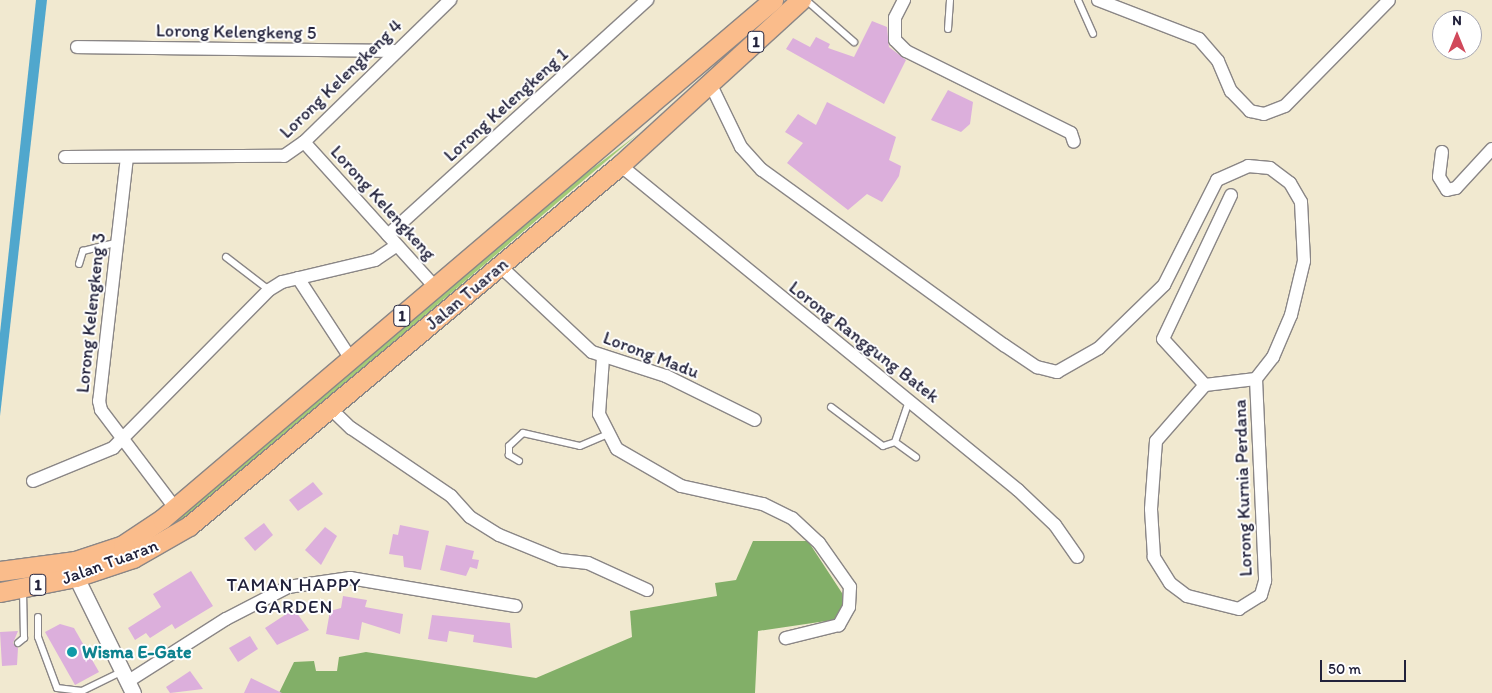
<!DOCTYPE html>
<style>
body{margin:0}
#map{position:relative;width:1492px;height:693px;overflow:hidden;background:#f1e9d0;font-family:Itim,sans-serif}
div>[style]{position:absolute}
[style*='--x']{left:calc(var(--x)*1px);top:calc(var(--y)*1px);width:calc(var(--w)*1px);rotate:calc(var(--a)*1deg)}
.green>*{inset:0;background:#a3cb77}
.forest>*{inset:0;background:#82af68}
.water>*{inset:0;background:#50a7cd}
.building>*{inset:0;background:#dcafdc}
.roads{filter:drop-shadow(1px 0 #8a8686) drop-shadow(-1px 0 #8a8686) drop-shadow(0 1px #8a8686) drop-shadow(0 -1px #8a8686)}
.service>*{height:6px;margin:-3px;padding:0 3px;transform-origin:3px;border-radius:3px;background:#fff}
.minor>*{height:12px;margin:-6px;padding:0 6px;transform-origin:6px;border-radius:6px;background:#fff}
.tertiary>*{height:15px;margin:-7.5px;padding:0 7.5px;transform-origin:7.5px;border-radius:7.5px;background:#fff}
.primary>*{height:19px;margin:-9.5px;padding:0 9.5px;transform-origin:9.5px;border-radius:9.5px;background:#fabc8b}
.dots>*{width:14px;height:14px;translate:-50% -50%;box-sizing:border-box;border:2px solid #fff;border-radius:50%}
span{translate:-50% -50%;white-space:nowrap;text-align:center;line-height:1.15;-webkit-text-stroke:4px #fff;paint-order:stroke}
.shield-label span{padding:1px 4px;background:#fff;border:1px solid;border-radius:4px;-webkit-text-stroke-width:0}
.shield-label{font-size:16px;color:#22223b;font-weight:700}
.street-label{font-size:18px;color:#22223b}
.culture-label{font-size:18px;color:#0d838f;font-weight:700}
.left{translate:0 -50%;text-align:left}
.neighbourhood-label{font-size:19px;color:#22223b;letter-spacing:1px}
.north{position:absolute;left:1432px;top:10px;width:50px;height:50px;box-sizing:border-box;background:#fff;border:1px solid #a7a7b1;border-radius:50%;rotate:0deg;font-size:14px;font-weight:700;line-height:20px;text-align:center;color:#22223b}
.north::after{content:'';display:block;margin:auto;width:18px;height:22px;background:#d1495b;clip-path:polygon(50% 0,100% 100%,50% 72%,0 100%)}
.scale{position:absolute;left:1320px;top:660px;width:86px;height:22px;box-sizing:border-box;border:2px solid #22223b;border-top:0;padding-left:6px;font-size:15px;line-height:18px;white-space:nowrap;color:#22223b;-webkit-text-stroke:4px #fff;paint-order:stroke}
</style>
<div id="map">
<div class="green">
<i style="clip-path:polygon(638px 134px,169px 533px,39px 577px,165px 527px,572px 184px)"></i>
</div>
<div class="forest">
<i style="clip-path:polygon(753px 541px,808px 541px,842px 593px,844px 608px,833px 620px,758px 631px,755px 693px,279px 693px,294px 662px,314px 661px,316px 671px,337px 671px,339px 657px,366px 652px,536px 678px,632px 637px,630px 611px,717px 596px,715px 583px,736px 580px)"></i>
</div>
<div class="water">
<i style="clip-path:polygon(36px 0,47px 0,0 416px,0 333px)"></i>
</div>
<div class="building">
<i style="clip-path:polygon(872px 21px,887px 27px,889px 47px,906px 60px,884px 104px,786px 49px,793px 38px,810px 47px,816px 37px,830px 44px,828px 48px,854px 57px)"></i>
<i style="clip-path:polygon(948px 90px,973px 102px,970px 124px,961px 132px,931px 120px)"></i>
<i style="clip-path:polygon(827px 102px,896px 137px,889px 160px,901px 166px,899px 176px,882px 202px,867px 194px,848px 210px,787px 163px,803px 143px,785px 132px,798px 114px,816px 125px)"></i>
<i style="clip-path:polygon(313px 482px,323px 494px,298px 511px,289px 500px)"></i>
<i style="clip-path:polygon(264px 523px,273px 535px,255px 551px,244px 538px)"></i>
<i style="clip-path:polygon(400px 525px,429px 531px,421px 570px,404px 567px,403px 556px,389px 554px,393px 534px,398px 535px)"></i>
<i style="clip-path:polygon(325px 527px,337px 536px,321px 565px,305px 550px)"></i>
<i style="clip-path:polygon(446px 545px,474px 551px,472px 559px,479px 560px,477px 569px,470px 567px,466px 576px,440px 570px)"></i>
<i style="clip-path:polygon(191px 571px,213px 606px,175px 629px,172px 624px,150px 638px,146px 633px,135px 640px,128px 628px,161px 607px,153px 594px)"></i>
<i style="clip-path:polygon(343px 596px,367px 600px,365px 607px,403px 614px,400px 634px,362px 622px,359px 640px,326px 634px,330px 611px,341px 608px)"></i>
<i style="clip-path:polygon(294px 609px,309px 630px,277px 645px,265px 628px)"></i>
<i style="clip-path:polygon(432px 615px,510px 623px,512px 648px,473px 642px,474px 635px,449px 631px,447px 642px,428px 639px)"></i>
<i style="clip-path:polygon(60px 624px,74px 628px,99px 672px,75px 685px,45px 632px)"></i>
<i style="clip-path:polygon(18px 631px,13px 643px,18px 648px,17px 665px,2px 666px,0 632px)"></i>
<i style="clip-path:polygon(250px 636px,258px 649px,238px 662px,229px 648px)"></i>
<i style="clip-path:polygon(190px 671px,203px 689px,170px 693px,166px 687px)"></i>
<i style="clip-path:polygon(251px 678px,282px 693px,244px 693px)"></i>
</div>
<div class="roads">
<div class="service">
<i style="--x:806;--y:0;--w:64;--a:41.2"></i>
<i style="--x:1078;--y:0;--w:37;--a:66"></i>
<i style="--x:948;--y:29;--w:29;--a:-86"></i>
<i style="--x:226;--y:257;--w:54;--a:37.5"></i>
<i style="--x:79;--y:264;--w:14;--a:-73"></i>
<i style="--x:83;--y:251;--w:34;--a:-14"></i>
<i style="--x:831;--y:407;--w:65;--a:36.9"></i>
<i style="--x:883;--y:446;--w:13;--a:-18"></i>
<i style="--x:895;--y:442;--w:43;--a:-71.1"></i>
<i style="--x:895;--y:442;--w:26;--a:36"></i>
<i style="--x:519;--y:461;--w:12;--a:-149"></i>
<i style="--x:509;--y:455;--w:9;--a:-90"></i>
<i style="--x:509;--y:446;--w:19;--a:-43"></i>
<i style="--x:523;--y:433;--w:58;--a:12.8"></i>
<i style="--x:580;--y:446;--w:28;--a:-23"></i>
<i style="--x:38;--y:617;--w:20;--a:90"></i>
<i style="--x:38;--y:637;--w:54;--a:69.6"></i>
<i style="--x:57;--y:688;--w:25;--a:7"></i>
<i style="--x:82;--y:691;--w:43;--a:-26"></i>
<i style="--x:18;--y:643;--w:8;--a:-40"></i>
<i style="--x:24;--y:638;--w:48;--a:-91.2"></i>
</div>
<div class="minor">
<i style="--x:904;--y:0;--w:20;--a:117"></i>
<i style="--x:895;--y:18;--w:22;--a:90"></i>
<i style="--x:895;--y:40;--w:16;--a:45"></i>
<i style="--x:906;--y:51;--w:184;--a:26.4"></i>
<i style="--x:1071;--y:133;--w:9;--a:72"></i>
<i style="--x:1098;--y:0;--w:108;--a:21.1"></i>
<i style="--x:1199;--y:39;--w:29;--a:49"></i>
<i style="--x:1218;--y:61;--w:33;--a:67"></i>
<i style="--x:1231;--y:91;--w:28;--a:46"></i>
<i style="--x:1250;--y:111;--w:14;--a:12"></i>
<i style="--x:1264;--y:114;--w:22;--a:-21"></i>
<i style="--x:1285;--y:106;--w:148;--a:-45.5"></i>
<i style="--x:77;--y:47;--w:317;--a:0.7"></i>
<i style="--x:710;--y:83;--w:71;--a:64.2"></i>
<i style="--x:741;--y:147;--w:31;--a:48"></i>
<i style="--x:762;--y:170;--w:299;--a:35.9"></i>
<i style="--x:1004;--y:345;--w:40;--a:34"></i>
<i style="--x:1037;--y:367;--w:21;--a:14"></i>
<i style="--x:1057;--y:372;--w:48;--a:-29.7"></i>
<i style="--x:1099;--y:348;--w:91;--a:-44.1"></i>
<i style="--x:1164;--y:285;--w:118;--a:-63.2"></i>
<i style="--x:1217;--y:180;--w:34;--a:-24"></i>
<i style="--x:1248;--y:166;--w:22;--a:5"></i>
<i style="--x:1270;--y:168;--w:25;--a:37"></i>
<i style="--x:1290;--y:183;--w:22;--a:60"></i>
<i style="--x:1301;--y:202;--w:59;--a:87.1"></i>
<i style="--x:1304;--y:261;--w:56;--a:103.5"></i>
<i style="--x:1291;--y:315;--w:46;--a:113.2"></i>
<i style="--x:1273;--y:357;--w:28;--a:128"></i>
<i style="--x:304;--y:142;--w:195;--a:47.9"></i>
<i style="--x:1442;--y:152;--w:25;--a:97"></i>
<i style="--x:1439;--y:177;--w:15;--a:58"></i>
<i style="--x:1447;--y:190;--w:9;--a:-13"></i>
<i style="--x:1456;--y:188;--w:53;--a:-47.3"></i>
<i style="--x:65;--y:157;--w:219;--a:-0.3"></i>
<i style="--x:284;--y:156;--w:24;--a:-35"></i>
<i style="--x:304;--y:142;--w:204;--a:-44.2"></i>
<i style="--x:127;--y:157;--w:246;--a:96.5"></i>
<i style="--x:99;--y:401;--w:9;--a:77"></i>
<i style="--x:101;--y:410;--w:123;--a:52.9"></i>
<i style="--x:620;--y:165;--w:514;--a:39.23"></i>
<i style="--x:1018;--y:490;--w:51;--a:43.4"></i>
<i style="--x:1055;--y:525;--w:39;--a:55"></i>
<i style="--x:388;--y:235;--w:350;--a:-42.2"></i>
<i style="--x:500;--y:266;--w:126;--a:43.1"></i>
<i style="--x:592;--y:352;--w:78;--a:18"></i>
<i style="--x:666;--y:376;--w:99;--a:26.3"></i>
<i style="--x:298;--y:278;--w:97;--a:56.8"></i>
<i style="--x:603;--y:358;--w:56;--a:94.1"></i>
<i style="--x:599;--y:414;--w:39;--a:63"></i>
<i style="--x:617;--y:449;--w:74;--a:30"></i>
<i style="--x:681;--y:486;--w:84;--a:12.4"></i>
<i style="--x:763;--y:504;--w:32;--a:26"></i>
<i style="--x:792;--y:518;--w:37;--a:43"></i>
<i style="--x:819;--y:543;--w:54;--a:54.8"></i>
<i style="--x:850;--y:587;--w:20;--a:93"></i>
<i style="--x:849;--y:607;--w:21;--a:119"></i>
<i style="--x:839;--y:625;--w:55;--a:166.2"></i>
<i style="--x:1256;--y:379;--w:202;--a:87.4"></i>
<i style="--x:1265;--y:581;--w:15;--a:106"></i>
<i style="--x:1261;--y:595;--w:26;--a:148"></i>
<i style="--x:1239;--y:609;--w:54;--a:-166"></i>
<i style="--x:1187;--y:596;--w:21;--a:-143"></i>
<i style="--x:1170;--y:583;--w:31;--a:-122"></i>
<i style="--x:1154;--y:557;--w:48;--a:-93.6"></i>
<i style="--x:1151;--y:509;--w:68;--a:-85.8"></i>
<i style="--x:1156;--y:441;--w:74;--a:-48.8"></i>
<i style="--x:1205;--y:385;--w:51;--a:-6.7"></i>
<i style="--x:1205;--y:385;--w:62;--a:-132.4"></i>
<i style="--x:1163;--y:339;--w:159;--a:-64.7"></i>
<i style="--x:331;--y:409;--w:28;--a:44"></i>
<i style="--x:351;--y:428;--w:121;--a:34.2"></i>
<i style="--x:451;--y:496;--w:28;--a:48"></i>
<i style="--x:470;--y:517;--w:34;--a:32"></i>
<i style="--x:499;--y:535;--w:66;--a:22.3"></i>
<i style="--x:560;--y:560;--w:28;--a:6"></i>
<i style="--x:588;--y:563;--w:65;--a:24.6"></i>
<i style="--x:33;--y:481;--w:87;--a:-22.4"></i>
<i style="--x:113;--y:448;--w:222;--a:-45.4"></i>
<i style="--x:269;--y:290;--w:15;--a:-32"></i>
<i style="--x:282;--y:282;--w:96;--a:-13.3"></i>
<i style="--x:375;--y:260;--w:25;--a:-34"></i>
<i style="--x:127;--y:682;--w:117;--a:-32.5"></i>
<i style="--x:226;--y:619;--w:70;--a:-27.3"></i>
<i style="--x:288;--y:587;--w:63;--a:-8.3"></i>
<i style="--x:350;--y:578;--w:168;--a:9.6"></i>
</div>
<div class="tertiary">
<i style="--x:76;--y:577;--w:129;--a:63.8"></i>
</div>
<div class="primary">
<i style="--x:0;--y:571;--w:76;--a:-7.6"></i>
<i style="--x:75;--y:561;--w:51;--a:-18.4"></i>
<i style="--x:123;--y:545;--w:47;--a:-33.7"></i>
<i style="--x:162;--y:519;--w:802;--a:-40.35"></i>
<i style="--x:0;--y:592;--w:77;--a:-11.2"></i>
<i style="--x:76;--y:577;--w:60;--a:-18.4"></i>
<i style="--x:133;--y:558;--w:64;--a:-29.7"></i>
<i style="--x:189;--y:526;--w:562;--a:-39.95"></i>
<i style="--x:620;--y:165;--w:245;--a:-42.4"></i>
</div>
</div>
<div class="dots">
<i style="left:72px;top:652px;background:#0f9aa8"></i>
</div>
<div class="shield-label">
<span style="left:756px;top:42px">1</span>
<span style="left:402px;top:316px">1</span>
<span style="left:38px;top:585px">1</span>
</div>
<div class="street-label">
<span style="left:236px;top:32px;rotate:1deg">Lorong Kelengkeng 5</span>
<span style="left:341px;top:79px;rotate:-44deg">Lorong Kelengkeng 4</span>
<span style="left:506px;top:105px;rotate:-42deg">Lorong Kelengkeng 1</span>
<span style="left:383px;top:203px;rotate:48deg">Lorong Kelengkeng</span>
<span style="left:467px;top:294px;rotate:-40deg">Jalan Tuaran</span>
<span style="left:91px;top:313px;rotate:-84deg">Lorong Kelengkeng 3</span>
<span style="left:864px;top:342px;rotate:38deg">Lorong Ranggung Batek</span>
<span style="left:651px;top:355px;rotate:21deg">Lorong Madu</span>
<span style="left:1243px;top:488px;rotate:-92deg">Lorong Kurnia Perdana</span>
<span style="left:110px;top:562px;rotate:-20deg">Jalan Tuaran</span>
</div>
<div class="culture-label">
<span class="left" style="left:82px;top:652px">Wisma E-Gate</span>
</div>
<div class="neighbourhood-label">
<span style="left:294px;top:596px">TAMAN HAPPY<br>GARDEN</span>
</div>
<div class="north">N</div>
<div class="scale">50 m</div>
</div>
